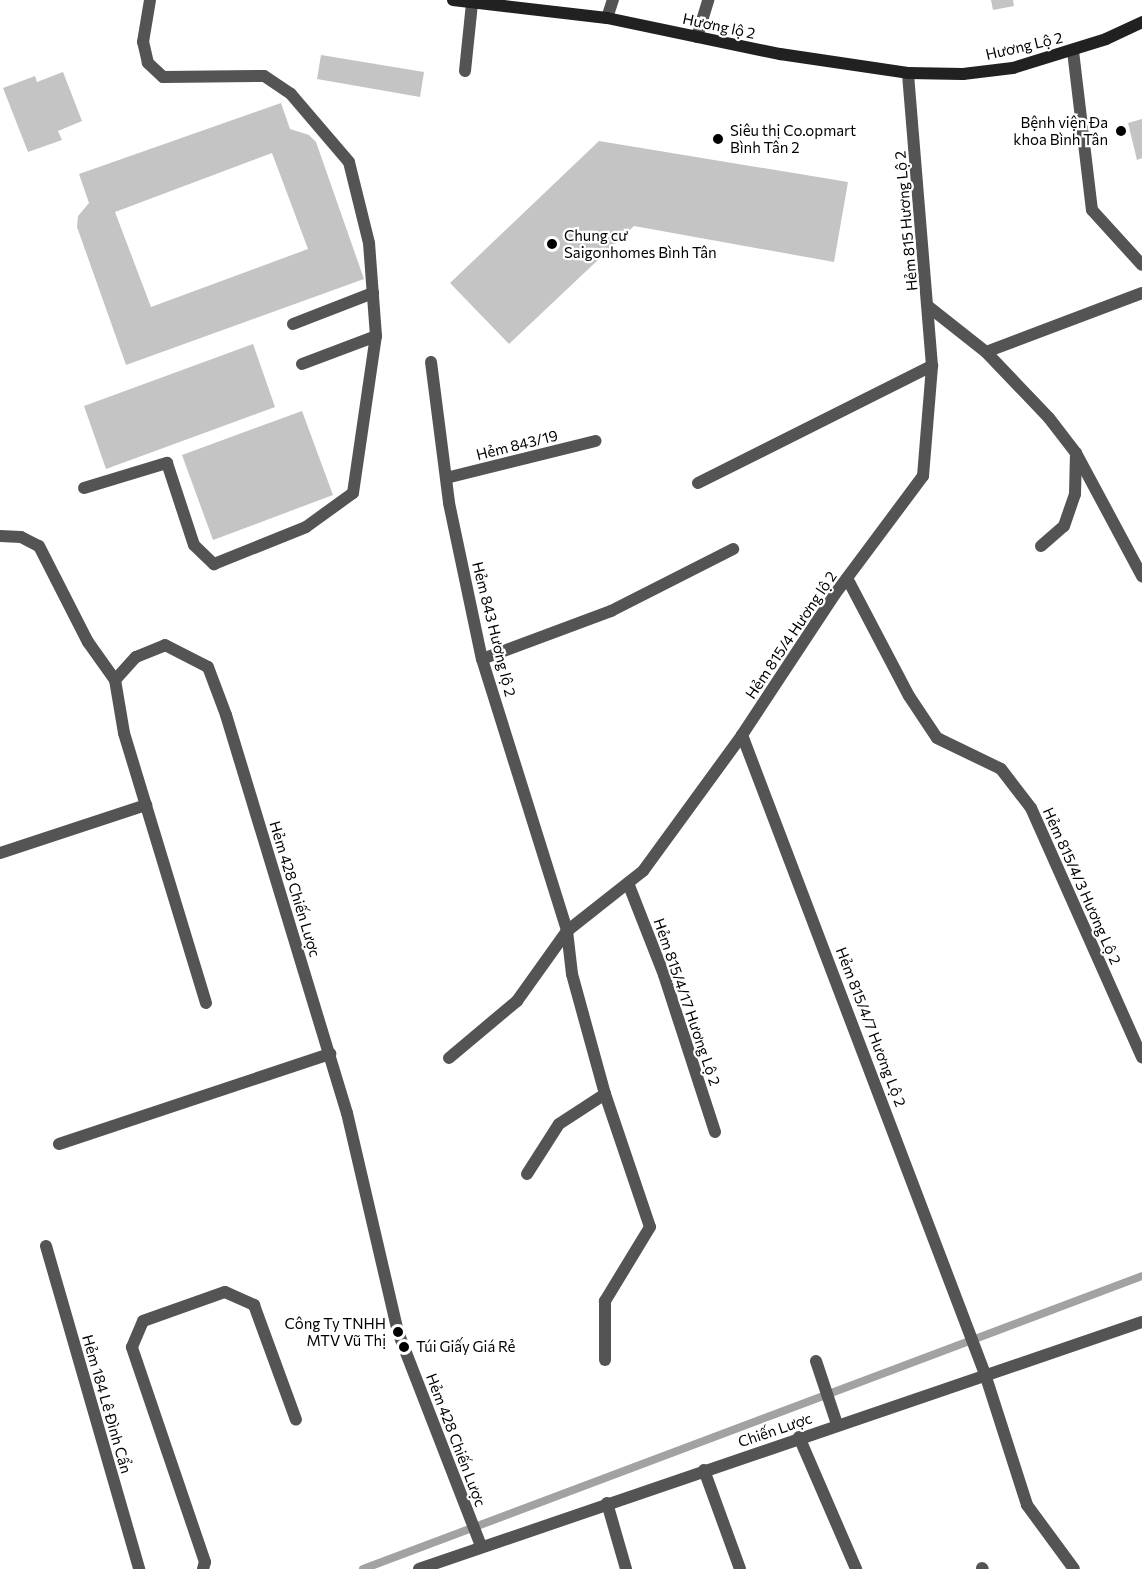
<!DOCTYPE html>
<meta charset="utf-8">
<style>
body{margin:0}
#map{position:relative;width:1142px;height:1569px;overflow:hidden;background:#fff;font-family:Commissioner,sans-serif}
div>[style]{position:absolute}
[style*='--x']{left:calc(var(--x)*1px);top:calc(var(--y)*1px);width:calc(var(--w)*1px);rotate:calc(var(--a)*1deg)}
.stream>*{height:8px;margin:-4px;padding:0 4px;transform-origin:4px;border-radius:4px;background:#a2a2a2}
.building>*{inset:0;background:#c4c4c4}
.service>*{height:12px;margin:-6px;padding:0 6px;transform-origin:6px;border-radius:6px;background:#545454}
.minor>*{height:12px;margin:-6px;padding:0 6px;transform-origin:6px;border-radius:6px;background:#545454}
.secondary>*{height:12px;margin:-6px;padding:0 6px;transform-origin:6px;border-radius:6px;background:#212121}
.dots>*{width:16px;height:16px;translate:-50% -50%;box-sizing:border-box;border:3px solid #fff;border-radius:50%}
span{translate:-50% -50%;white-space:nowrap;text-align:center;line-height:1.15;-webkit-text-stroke:4.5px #fff;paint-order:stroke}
.street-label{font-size:15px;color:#000}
.poi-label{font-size:15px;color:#000}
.right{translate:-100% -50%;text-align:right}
.left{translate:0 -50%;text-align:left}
</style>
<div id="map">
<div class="stream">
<i style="--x:363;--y:1569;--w:832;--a:-20.61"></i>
</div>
<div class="building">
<i style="clip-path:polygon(991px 0,1013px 0,1014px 6px,993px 10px)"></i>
<i style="clip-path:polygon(321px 55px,424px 72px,420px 97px,317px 79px)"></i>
<i style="clip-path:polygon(63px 72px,82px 121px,58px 131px,62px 140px,28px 152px,3px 88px,35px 76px,37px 82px)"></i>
<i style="clip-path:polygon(evenodd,281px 103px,290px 129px,309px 135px,316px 142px,364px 279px,126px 365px,77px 227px,78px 216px,89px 203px,79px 174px,281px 103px,272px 153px,308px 249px,151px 307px,115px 212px,272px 153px)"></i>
<i style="clip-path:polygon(1142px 119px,1142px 158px,1137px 160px,1128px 123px)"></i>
<i style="clip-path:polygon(599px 141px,848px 182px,834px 262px,634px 226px,509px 344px,450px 283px)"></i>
<i style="clip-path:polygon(253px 344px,275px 407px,106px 469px,84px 406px)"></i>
<i style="clip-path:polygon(302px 411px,333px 495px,213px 540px,182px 455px)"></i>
</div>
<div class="service">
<i style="--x:697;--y:37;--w:39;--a:-73"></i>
<i style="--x:465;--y:71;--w:68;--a:-84.1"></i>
<i style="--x:293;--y:324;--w:86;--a:-21.2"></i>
<i style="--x:302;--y:364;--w:79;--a:-20.7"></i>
<i style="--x:698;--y:483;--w:262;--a:-26.6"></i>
<i style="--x:84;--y:488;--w:87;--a:-16.8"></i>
<i style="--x:167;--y:463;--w:86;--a:71.8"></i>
<i style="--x:194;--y:545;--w:28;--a:44"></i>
<i style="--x:214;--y:564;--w:99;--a:-21.9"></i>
<i style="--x:306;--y:527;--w:58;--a:-35.9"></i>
<i style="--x:353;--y:493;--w:159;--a:-81.7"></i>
<i style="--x:376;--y:336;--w:93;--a:-94.3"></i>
<i style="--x:369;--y:243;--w:83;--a:-103.9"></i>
<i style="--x:349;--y:162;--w:89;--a:-130.5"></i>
<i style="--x:291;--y:94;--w:32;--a:-146"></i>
<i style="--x:264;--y:76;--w:101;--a:179.4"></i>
<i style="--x:163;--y:77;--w:21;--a:-137"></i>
<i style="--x:148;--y:63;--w:22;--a:-103"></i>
<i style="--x:143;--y:42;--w:43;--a:-80.5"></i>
<i style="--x:0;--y:536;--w:21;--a:3"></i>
<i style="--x:21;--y:537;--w:20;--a:27"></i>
<i style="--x:39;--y:546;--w:108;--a:63"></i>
<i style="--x:88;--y:642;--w:47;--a:54.6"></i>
<i style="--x:1041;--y:546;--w:30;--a:-41"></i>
<i style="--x:1064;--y:526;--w:34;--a:-71"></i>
<i style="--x:1075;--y:494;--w:41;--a:-88.6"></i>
<i style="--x:847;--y:578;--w:133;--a:62.3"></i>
<i style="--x:909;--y:696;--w:50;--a:56.3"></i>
<i style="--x:937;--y:738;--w:71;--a:25.8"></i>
<i style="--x:1001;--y:769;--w:49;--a:52.4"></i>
<i style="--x:1031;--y:808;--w:273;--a:66"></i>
<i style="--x:482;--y:659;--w:138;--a:-20.4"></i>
<i style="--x:611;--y:611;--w:137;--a:-26.9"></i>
<i style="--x:0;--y:853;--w:154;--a:-18.2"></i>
<i style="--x:449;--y:1058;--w:89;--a:-40"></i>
<i style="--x:517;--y:1001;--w:86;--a:-54.5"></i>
<i style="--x:605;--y:1094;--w:140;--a:71.3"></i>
<i style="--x:650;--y:1227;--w:87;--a:121.3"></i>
<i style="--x:605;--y:1301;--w:59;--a:90"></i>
<i style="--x:59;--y:1144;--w:286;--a:-18.4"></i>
<i style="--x:527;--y:1174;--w:59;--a:-57.4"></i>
<i style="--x:559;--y:1124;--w:55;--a:-33.1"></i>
<i style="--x:605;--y:1094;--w:124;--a:-105.4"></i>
<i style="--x:572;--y:974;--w:43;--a:-96.6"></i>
<i style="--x:816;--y:1361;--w:66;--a:71.6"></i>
<i style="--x:985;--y:1374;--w:138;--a:72.2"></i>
<i style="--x:1027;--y:1505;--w:79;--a:53.7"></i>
<i style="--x:203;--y:1569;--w:7;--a:-74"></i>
<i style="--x:205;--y:1562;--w:227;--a:-108.8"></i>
<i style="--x:132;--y:1347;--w:28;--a:-67"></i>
<i style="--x:143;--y:1321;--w:87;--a:-19.5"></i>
<i style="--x:225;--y:1292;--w:32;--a:24"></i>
<i style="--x:254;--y:1305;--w:122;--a:69.9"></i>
</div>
<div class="minor">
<i style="--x:607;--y:18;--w:19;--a:-72"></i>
<i style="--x:1073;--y:51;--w:160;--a:83.2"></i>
<i style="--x:1092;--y:210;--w:74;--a:47.7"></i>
<i style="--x:929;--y:307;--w:73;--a:38.3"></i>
<i style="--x:986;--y:352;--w:91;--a:46.3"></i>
<i style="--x:1049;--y:418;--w:44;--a:52.4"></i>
<i style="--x:1076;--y:453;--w:140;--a:61.8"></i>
<i style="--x:986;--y:352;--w:167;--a:-20.7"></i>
<i style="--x:431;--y:362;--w:142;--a:82.7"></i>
<i style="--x:449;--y:503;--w:159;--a:78.1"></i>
<i style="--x:482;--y:659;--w:285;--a:72.6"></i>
<i style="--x:567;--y:931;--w:97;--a:-38.3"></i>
<i style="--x:643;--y:871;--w:168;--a:-53.9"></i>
<i style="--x:742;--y:735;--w:169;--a:-56.6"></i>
<i style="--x:835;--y:594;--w:147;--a:-53.3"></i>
<i style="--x:923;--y:476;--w:110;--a:-85.3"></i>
<i style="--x:932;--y:366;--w:294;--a:-94.7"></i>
<i style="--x:446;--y:478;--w:154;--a:-13.9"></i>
<i style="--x:742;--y:735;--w:684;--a:69.18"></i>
<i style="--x:628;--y:883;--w:99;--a:68.6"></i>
<i style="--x:664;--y:975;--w:165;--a:72"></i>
<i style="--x:206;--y:1003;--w:282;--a:-106.9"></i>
<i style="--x:124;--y:733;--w:54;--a:-99.6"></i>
<i style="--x:115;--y:680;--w:31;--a:-48"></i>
<i style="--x:136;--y:657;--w:31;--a:-22"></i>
<i style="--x:165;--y:645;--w:48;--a:27.1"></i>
<i style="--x:208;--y:667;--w:51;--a:69.4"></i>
<i style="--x:226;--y:715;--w:416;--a:73.1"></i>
<i style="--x:347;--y:1113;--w:225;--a:76.9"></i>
<i style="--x:398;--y:1332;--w:230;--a:68.8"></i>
<i style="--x:46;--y:1246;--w:336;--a:73.9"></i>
<i style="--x:799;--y:1437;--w:144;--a:66.6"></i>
<i style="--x:704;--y:1470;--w:105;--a:70"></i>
<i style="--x:607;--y:1503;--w:69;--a:73.9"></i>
<i style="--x:982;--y:1568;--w:1;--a:45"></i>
<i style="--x:419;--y:1569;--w:764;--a:-18.86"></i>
</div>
<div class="secondary">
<i style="--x:453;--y:0;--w:155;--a:6.7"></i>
<i style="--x:607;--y:18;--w:177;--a:11.8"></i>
<i style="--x:780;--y:54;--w:129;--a:8.4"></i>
<i style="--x:908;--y:73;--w:55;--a:1"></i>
<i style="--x:963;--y:74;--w:50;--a:-6.8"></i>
<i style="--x:1013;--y:68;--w:97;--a:-17.3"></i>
<i style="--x:1106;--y:39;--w:40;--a:-25"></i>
</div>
<div class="dots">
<i style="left:1121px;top:131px;background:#000"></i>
<i style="left:718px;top:139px;background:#000"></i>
<i style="left:552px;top:244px;background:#000"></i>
<i style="left:398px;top:1332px;background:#000"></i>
<i style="left:404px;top:1347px;background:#000"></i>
</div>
<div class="street-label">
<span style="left:719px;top:26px;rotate:12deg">Hương lộ 2</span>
<span style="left:1024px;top:46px;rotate:-13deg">Hương Lộ 2</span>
<span style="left:906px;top:221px;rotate:-95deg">Hẻm 815 Hương Lộ 2</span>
<span style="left:517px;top:445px;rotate:-14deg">Hẻm 843/19</span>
<span style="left:494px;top:629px;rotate:76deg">Hẻm 843 Hương lộ 2</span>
<span style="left:791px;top:635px;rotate:-56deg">Hẻm 815/4 Hương lộ 2</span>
<span style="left:1082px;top:886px;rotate:66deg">Hẻm 815/4/3 Hương Lộ 2</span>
<span style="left:295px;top:889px;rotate:73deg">Hẻm 428 Chiến Lược</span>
<span style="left:687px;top:1002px;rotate:71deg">Hẻm 815/4/17 Hương Lộ 2</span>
<span style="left:871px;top:1027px;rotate:69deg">Hẻm 815/4/7 Hương Lộ 2</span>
<span style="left:107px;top:1404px;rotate:74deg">Hẻm 184 Lê Đình Cẩn</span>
<span style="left:775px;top:1430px;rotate:-19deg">Chiến Lược</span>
<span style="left:456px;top:1440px;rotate:69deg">Hẻm 428 Chiến Lược</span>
</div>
<div class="poi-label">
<span class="right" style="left:1108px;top:131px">Bệnh viện Đa<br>khoa Bình Tân</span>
<span class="left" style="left:730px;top:139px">Siêu thị Co.opmart<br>Bình Tân 2</span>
<span class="left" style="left:564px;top:244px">Chung cư<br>Saigonhomes Bình Tân</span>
<span class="right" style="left:386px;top:1332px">Công Ty TNHH<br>MTV Vũ Thị</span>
<span class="left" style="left:416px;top:1347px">Túi Giấy Giá Rẻ</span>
</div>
</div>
